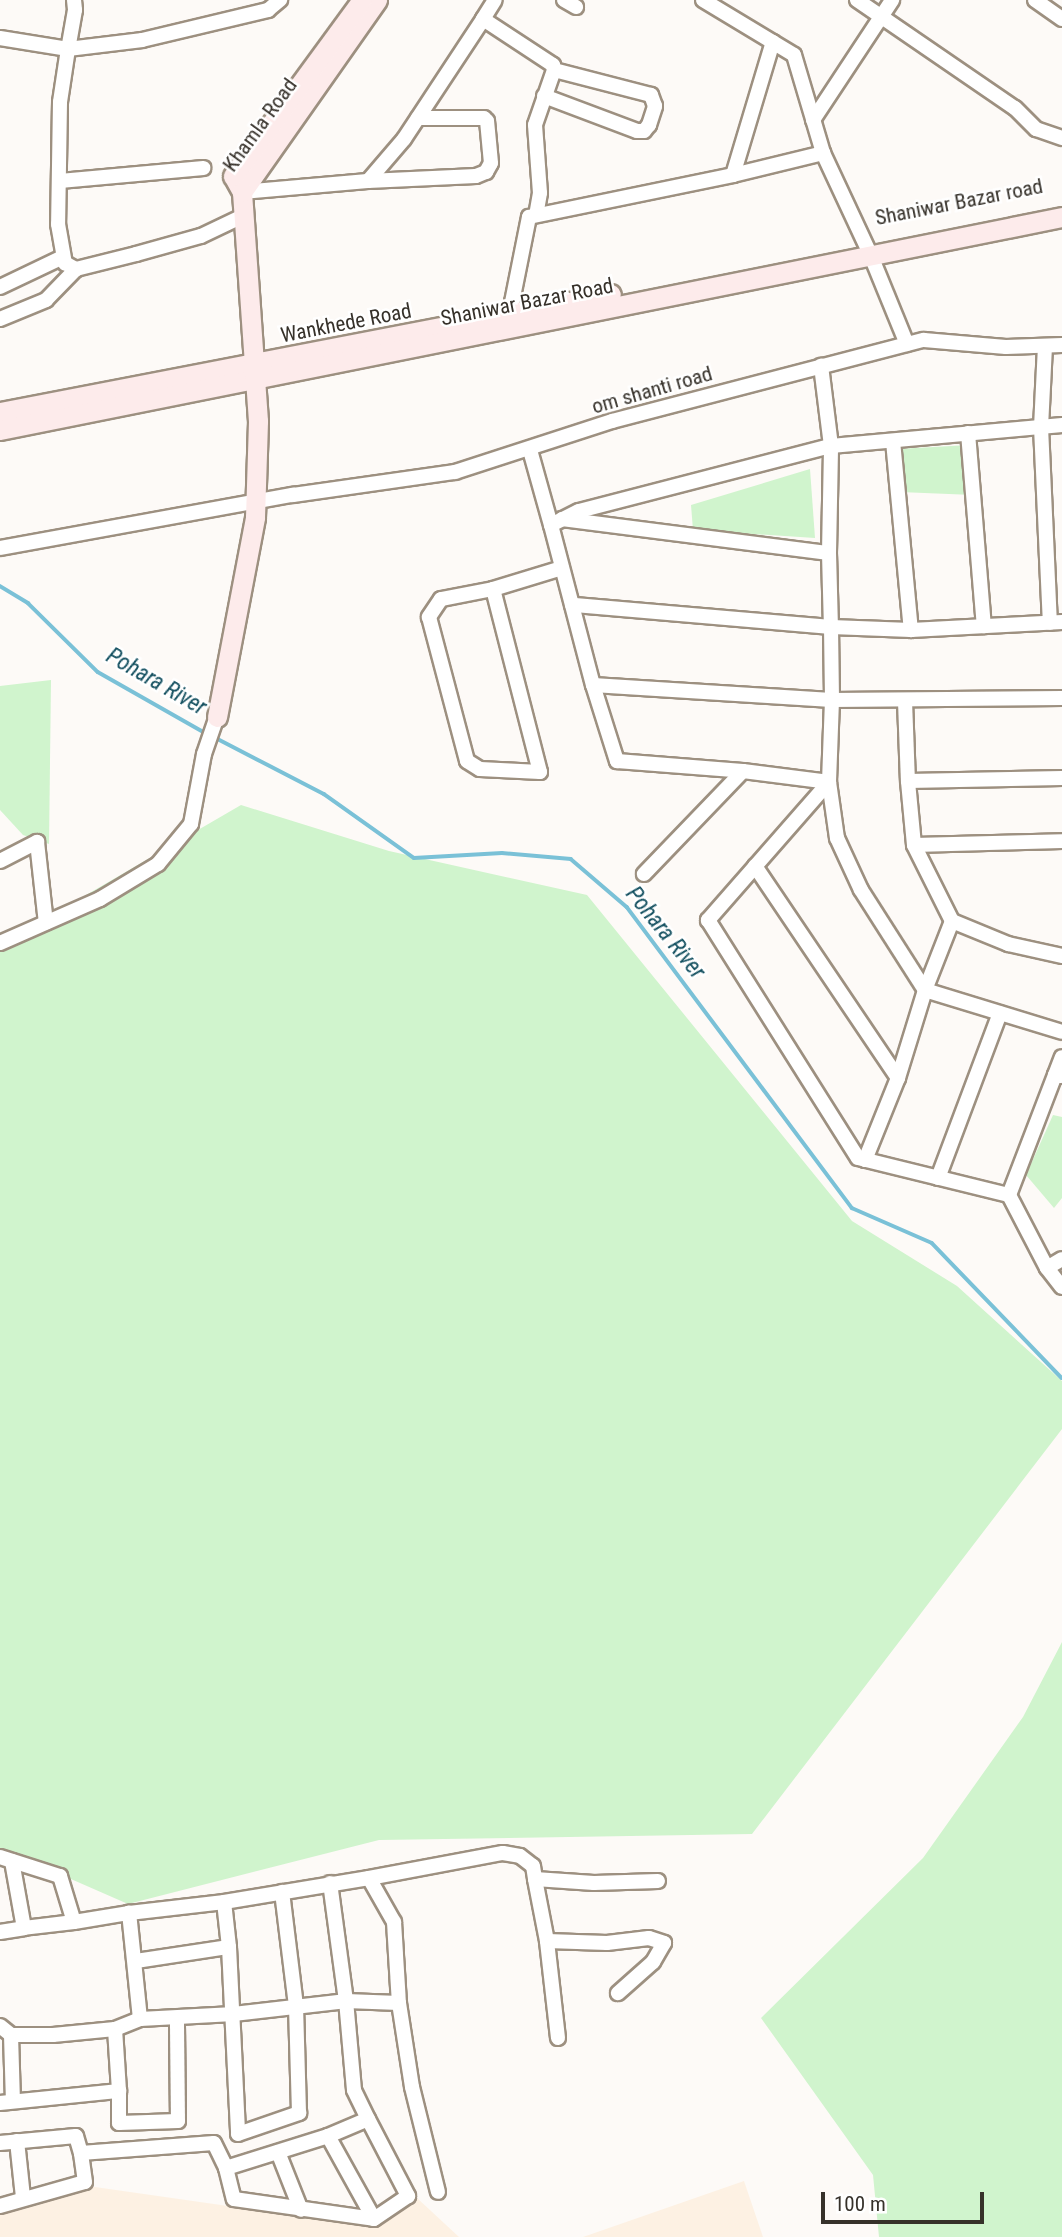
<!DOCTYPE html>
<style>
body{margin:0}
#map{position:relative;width:1062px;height:2237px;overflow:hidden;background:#fdfaf7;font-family:"Roboto Condensed",sans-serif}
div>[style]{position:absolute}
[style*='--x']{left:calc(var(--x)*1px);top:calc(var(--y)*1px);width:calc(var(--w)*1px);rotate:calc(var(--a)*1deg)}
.built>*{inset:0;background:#fdf1e3}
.green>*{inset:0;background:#d0f4cd}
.stream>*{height:3.5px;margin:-1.75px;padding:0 1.75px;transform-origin:1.75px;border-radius:1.75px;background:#7ac1d7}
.roads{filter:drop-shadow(2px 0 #9d9080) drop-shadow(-2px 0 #9d9080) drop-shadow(0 2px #9d9080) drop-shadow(0 -2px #9d9080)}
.street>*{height:14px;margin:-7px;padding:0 7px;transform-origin:7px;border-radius:7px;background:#fff}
.secondary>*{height:19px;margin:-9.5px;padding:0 9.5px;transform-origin:9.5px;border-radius:9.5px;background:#fdebeb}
span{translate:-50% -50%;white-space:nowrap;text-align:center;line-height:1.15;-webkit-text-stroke:5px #fff;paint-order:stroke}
.street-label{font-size:21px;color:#36312a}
.water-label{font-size:23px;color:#124f5f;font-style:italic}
.scale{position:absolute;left:821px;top:2192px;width:163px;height:32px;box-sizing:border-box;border:4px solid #36312a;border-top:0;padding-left:9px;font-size:21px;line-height:24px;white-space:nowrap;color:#36312a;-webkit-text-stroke:5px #fff;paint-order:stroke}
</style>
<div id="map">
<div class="built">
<i style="clip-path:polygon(744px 2181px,763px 2237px,583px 2237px)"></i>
<i style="clip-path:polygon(88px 2186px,376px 2227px,417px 2198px,459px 2237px,0 2237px,0 2214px)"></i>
</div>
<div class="green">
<i style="clip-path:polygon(969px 445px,973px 495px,900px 492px,898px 449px)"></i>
<i style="clip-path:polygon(810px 469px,815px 538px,693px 530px,691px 505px)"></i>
<i style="clip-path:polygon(51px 680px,49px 844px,23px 835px,0 810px,0 686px)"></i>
<i style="clip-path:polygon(241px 805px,389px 851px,587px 895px,852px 1221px,957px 1286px,1062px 1381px,1062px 1429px,752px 1834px,379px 1840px,128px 1904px,0 1848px,0 945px)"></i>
<i style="clip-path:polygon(1053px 1115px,1062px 1117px,1062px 1198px,1054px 1208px,1026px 1175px)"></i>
<i style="clip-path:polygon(1062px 1642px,1062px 2237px,879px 2237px,873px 2175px,761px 2018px,923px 1858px,1023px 1717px)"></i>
</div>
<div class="stream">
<i style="--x:0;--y:586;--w:33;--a:31"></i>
<i style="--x:28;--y:603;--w:98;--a:44.6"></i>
<i style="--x:98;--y:672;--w:125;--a:29.6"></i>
<i style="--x:214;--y:737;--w:124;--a:27.4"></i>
<i style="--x:324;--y:794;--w:110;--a:35.4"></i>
<i style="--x:414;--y:858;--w:88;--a:-3.3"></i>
<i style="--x:502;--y:853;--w:69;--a:5"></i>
<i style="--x:571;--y:859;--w:74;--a:40.6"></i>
<i style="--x:627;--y:907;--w:376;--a:53.2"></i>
<i style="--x:852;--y:1208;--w:87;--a:23.6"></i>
<i style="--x:932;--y:1243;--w:187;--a:46.1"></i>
</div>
<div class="roads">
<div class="street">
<i style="--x:74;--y:0;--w:10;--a:84"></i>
<i style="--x:75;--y:10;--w:40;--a:100"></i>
<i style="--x:68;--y:49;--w:75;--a:-6.9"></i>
<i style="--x:142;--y:40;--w:130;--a:-13.4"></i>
<i style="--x:268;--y:10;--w:16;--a:-40"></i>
<i style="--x:564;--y:0;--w:14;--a:30"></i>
<i style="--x:703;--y:0;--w:106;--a:31.1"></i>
<i style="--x:794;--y:55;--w:102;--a:73.5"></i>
<i style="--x:823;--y:153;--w:114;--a:65"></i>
<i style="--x:871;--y:256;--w:95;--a:67.8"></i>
<i style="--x:857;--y:0;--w:191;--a:34.4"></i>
<i style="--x:1015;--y:108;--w:30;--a:45"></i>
<i style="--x:1036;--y:129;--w:28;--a:19"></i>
<i style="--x:1035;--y:0;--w:33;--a:35"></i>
<i style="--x:483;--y:19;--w:22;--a:-58"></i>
<i style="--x:0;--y:38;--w:69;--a:9.2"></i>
<i style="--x:68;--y:49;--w:54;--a:98.6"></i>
<i style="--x:60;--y:102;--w:122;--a:90.9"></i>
<i style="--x:58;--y:224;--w:40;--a:80"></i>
<i style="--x:65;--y:263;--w:13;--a:29"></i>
<i style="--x:76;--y:269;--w:62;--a:-14"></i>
<i style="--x:136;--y:254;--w:67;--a:-15.5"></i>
<i style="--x:201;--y:236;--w:47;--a:-25.5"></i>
<i style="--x:544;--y:96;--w:99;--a:20.6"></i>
<i style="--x:637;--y:131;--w:7;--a:0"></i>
<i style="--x:644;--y:131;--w:8;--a:-50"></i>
<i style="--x:649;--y:125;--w:20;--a:-72"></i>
<i style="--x:655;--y:106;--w:12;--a:-110"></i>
<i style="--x:651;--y:95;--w:100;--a:-165.5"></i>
<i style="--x:813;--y:120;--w:144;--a:-56.6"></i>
<i style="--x:733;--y:175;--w:139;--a:-73.3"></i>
<i style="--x:60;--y:181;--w:144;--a:-5.2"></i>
<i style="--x:368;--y:181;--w:108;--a:-2.7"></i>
<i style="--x:476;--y:176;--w:11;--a:-22"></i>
<i style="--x:486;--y:172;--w:10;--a:-61"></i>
<i style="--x:491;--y:163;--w:42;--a:-95.4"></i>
<i style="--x:487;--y:121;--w:4;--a:-135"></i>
<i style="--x:484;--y:118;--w:66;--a:180"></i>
<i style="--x:242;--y:192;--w:126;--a:-5"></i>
<i style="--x:368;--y:181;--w:55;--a:-49.4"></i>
<i style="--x:404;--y:139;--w:144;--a:-56.6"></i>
<i style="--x:483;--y:19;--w:84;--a:33.3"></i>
<i style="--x:553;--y:65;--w:5;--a:79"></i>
<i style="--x:554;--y:70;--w:58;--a:109.1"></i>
<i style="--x:535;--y:125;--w:68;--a:85.8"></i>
<i style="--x:540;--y:193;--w:22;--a:100"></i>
<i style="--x:0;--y:287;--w:70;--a:-25.5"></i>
<i style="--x:513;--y:314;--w:12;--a:-95"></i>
<i style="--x:512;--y:302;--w:87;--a:-78.7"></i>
<i style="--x:529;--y:217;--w:208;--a:-11.6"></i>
<i style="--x:733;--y:175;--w:93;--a:-13.7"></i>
<i style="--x:0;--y:319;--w:50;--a:-22.4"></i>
<i style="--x:46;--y:300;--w:43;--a:-45.9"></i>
<i style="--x:1045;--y:346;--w:81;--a:92.8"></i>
<i style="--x:1041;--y:427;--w:196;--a:87.4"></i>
<i style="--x:968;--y:433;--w:194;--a:85.3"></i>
<i style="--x:893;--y:441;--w:190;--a:84.6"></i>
<i style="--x:530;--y:450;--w:78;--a:74.4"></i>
<i style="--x:551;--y:525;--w:31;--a:-27"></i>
<i style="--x:579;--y:511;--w:260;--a:-14.5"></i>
<i style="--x:831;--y:446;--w:81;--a:-97.1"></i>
<i style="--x:562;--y:519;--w:269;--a:7.3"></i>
<i style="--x:829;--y:553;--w:74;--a:88.5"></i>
<i style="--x:831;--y:627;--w:260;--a:-175.1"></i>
<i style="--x:551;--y:525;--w:165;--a:75.3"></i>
<i style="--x:593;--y:685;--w:80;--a:72.5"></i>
<i style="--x:617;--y:761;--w:126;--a:4.5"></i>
<i style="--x:743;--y:771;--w:143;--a:133.9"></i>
<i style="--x:0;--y:548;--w:298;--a:-10.3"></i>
<i style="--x:293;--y:495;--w:164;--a:-8.1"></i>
<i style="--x:455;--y:472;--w:165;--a:-18"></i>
<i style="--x:612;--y:421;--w:322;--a:-14.6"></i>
<i style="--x:924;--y:340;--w:82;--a:4.9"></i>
<i style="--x:1006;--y:347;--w:56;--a:-2"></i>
<i style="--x:829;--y:553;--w:107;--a:-88.9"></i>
<i style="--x:831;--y:446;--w:232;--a:-5.2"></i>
<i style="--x:493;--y:589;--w:53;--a:169.1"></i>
<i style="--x:441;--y:599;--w:22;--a:124"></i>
<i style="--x:429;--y:617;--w:149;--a:75.2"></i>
<i style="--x:467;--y:761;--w:15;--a:32"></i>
<i style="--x:480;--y:769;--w:60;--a:2.9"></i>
<i style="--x:540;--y:772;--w:189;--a:-104.4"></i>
<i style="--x:493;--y:589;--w:72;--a:-16.9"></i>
<i style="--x:1062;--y:622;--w:151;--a:177"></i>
<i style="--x:911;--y:630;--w:80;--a:-177.9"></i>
<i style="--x:831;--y:627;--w:73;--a:89.2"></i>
<i style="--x:832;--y:700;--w:82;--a:92.1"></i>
<i style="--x:829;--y:782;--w:57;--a:81.9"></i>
<i style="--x:837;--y:838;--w:57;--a:65.2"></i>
<i style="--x:861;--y:890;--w:119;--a:57.4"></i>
<i style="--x:925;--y:990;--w:143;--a:17"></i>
<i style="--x:593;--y:685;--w:239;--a:3.6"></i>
<i style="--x:832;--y:700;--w:230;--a:-0.5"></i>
<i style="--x:905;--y:701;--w:80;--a:87.9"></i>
<i style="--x:908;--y:781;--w:154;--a:-1.1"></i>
<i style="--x:743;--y:771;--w:87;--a:7.3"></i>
<i style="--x:829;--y:782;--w:184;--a:131.2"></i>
<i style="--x:708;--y:920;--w:281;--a:57.8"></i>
<i style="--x:858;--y:1158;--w:155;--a:13.8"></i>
<i style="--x:1009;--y:1195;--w:82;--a:62.5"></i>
<i style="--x:1047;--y:1268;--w:24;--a:52"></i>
<i style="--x:914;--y:845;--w:148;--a:-1.5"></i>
<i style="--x:0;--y:861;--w:42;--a:-27.2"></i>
<i style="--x:37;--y:842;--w:81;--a:83.7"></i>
<i style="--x:755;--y:866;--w:256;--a:56"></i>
<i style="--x:898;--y:1078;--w:92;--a:-72.9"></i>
<i style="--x:925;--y:990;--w:74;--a:-68.6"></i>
<i style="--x:952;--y:921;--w:85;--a:-116.6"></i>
<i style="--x:914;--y:845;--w:64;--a:-95.4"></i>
<i style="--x:952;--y:921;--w:61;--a:22.3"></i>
<i style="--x:1008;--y:944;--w:55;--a:12.5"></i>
<i style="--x:0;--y:943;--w:109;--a:-23.7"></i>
<i style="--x:100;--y:899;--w:68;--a:-31.1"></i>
<i style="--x:158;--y:864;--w:52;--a:-50.5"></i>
<i style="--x:191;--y:824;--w:71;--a:-79.5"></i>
<i style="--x:204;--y:754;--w:39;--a:-71"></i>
<i style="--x:1061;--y:1076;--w:6;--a:-171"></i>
<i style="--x:1055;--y:1075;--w:19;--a:-69"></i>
<i style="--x:865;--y:1160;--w:88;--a:-68.1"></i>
<i style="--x:938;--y:1178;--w:176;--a:-69.4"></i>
<i style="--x:1009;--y:1195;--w:129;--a:-69"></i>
<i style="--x:1047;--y:1268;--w:17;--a:-31"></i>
<i style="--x:0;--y:1857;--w:63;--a:17.6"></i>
<i style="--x:60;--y:1876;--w:48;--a:73.1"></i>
<i style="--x:74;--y:1922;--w:50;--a:173.2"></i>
<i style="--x:24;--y:1928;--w:68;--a:-100.2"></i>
<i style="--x:369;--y:1878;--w:136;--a:-10.6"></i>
<i style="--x:503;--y:1853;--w:17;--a:10"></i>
<i style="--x:520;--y:1856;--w:16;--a:38"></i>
<i style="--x:533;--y:1866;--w:13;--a:81"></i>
<i style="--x:74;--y:1922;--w:56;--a:-9.3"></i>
<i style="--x:0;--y:1932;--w:24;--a:-9"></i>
<i style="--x:547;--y:1941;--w:60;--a:1.9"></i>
<i style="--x:607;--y:1943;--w:42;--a:-6.8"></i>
<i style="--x:649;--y:1938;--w:16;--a:18"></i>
<i style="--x:664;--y:1943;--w:22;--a:120"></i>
<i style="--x:653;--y:1962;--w:47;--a:138.5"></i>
<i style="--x:229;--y:1947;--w:187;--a:87.2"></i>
<i style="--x:238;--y:2134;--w:65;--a:-19"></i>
<i style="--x:299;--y:2113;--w:107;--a:-91.6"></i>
<i style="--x:296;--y:2006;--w:115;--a:-97"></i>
<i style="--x:136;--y:1961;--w:94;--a:-8.6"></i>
<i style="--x:229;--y:1947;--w:45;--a:-96.3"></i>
<i style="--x:140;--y:2019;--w:94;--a:-3"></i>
<i style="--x:234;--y:2014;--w:113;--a:-6.6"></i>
<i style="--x:346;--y:2001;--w:119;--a:-97.7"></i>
<i style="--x:0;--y:2026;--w:14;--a:39"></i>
<i style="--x:11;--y:2035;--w:42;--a:0"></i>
<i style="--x:53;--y:2035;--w:62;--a:-5.5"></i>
<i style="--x:115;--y:2029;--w:27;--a:-22"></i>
<i style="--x:140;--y:2019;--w:107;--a:-95.9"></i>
<i style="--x:129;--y:1913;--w:96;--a:-6.6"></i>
<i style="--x:224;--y:1902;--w:147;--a:-9.4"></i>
<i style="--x:369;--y:1878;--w:51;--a:60.4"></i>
<i style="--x:394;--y:1922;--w:81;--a:86.5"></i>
<i style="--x:115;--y:2029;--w:62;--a:86.3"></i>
<i style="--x:11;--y:2035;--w:66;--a:88.3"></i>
<i style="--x:558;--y:2038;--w:98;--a:-96.5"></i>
<i style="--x:547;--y:1941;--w:63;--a:-101"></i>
<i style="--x:535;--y:1879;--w:59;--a:3.9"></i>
<i style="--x:594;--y:1883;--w:64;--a:-1.8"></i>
<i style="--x:0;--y:2103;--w:120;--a:-5.8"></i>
<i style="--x:119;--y:2091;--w:32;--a:90"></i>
<i style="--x:119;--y:2123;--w:59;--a:-1.9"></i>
<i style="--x:178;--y:2121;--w:102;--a:-90.6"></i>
<i style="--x:368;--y:2119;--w:32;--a:-116"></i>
<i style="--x:354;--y:2090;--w:89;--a:-95.1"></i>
<i style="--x:346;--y:2001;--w:53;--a:2.2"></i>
<i style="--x:399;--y:2003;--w:85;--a:81.2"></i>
<i style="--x:412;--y:2087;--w:108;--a:76.1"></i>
<i style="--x:17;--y:2141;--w:56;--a:83.9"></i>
<i style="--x:0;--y:2143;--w:76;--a:-5.3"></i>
<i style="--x:76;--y:2136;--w:18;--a:74"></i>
<i style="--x:81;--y:2153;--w:133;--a:-4.3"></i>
<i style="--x:214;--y:2143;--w:28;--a:64"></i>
<i style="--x:226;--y:2168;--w:107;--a:-17.4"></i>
<i style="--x:328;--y:2136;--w:43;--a:-23"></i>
<i style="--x:368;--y:2119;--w:87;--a:62.5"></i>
<i style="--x:408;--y:2196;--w:41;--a:145.9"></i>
<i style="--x:374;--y:2219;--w:95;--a:-119"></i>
<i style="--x:278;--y:2152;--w:62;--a:68.4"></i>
<i style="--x:226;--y:2168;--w:32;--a:76"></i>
<i style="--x:234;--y:2199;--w:141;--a:8.1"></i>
<i style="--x:0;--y:2206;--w:88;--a:-15.8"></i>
<i style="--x:85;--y:2182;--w:29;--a:-98"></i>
</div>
<div class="secondary">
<i style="--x:242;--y:192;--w:235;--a:-54.9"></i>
<i style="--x:0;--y:412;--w:622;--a:-10.93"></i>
<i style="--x:0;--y:430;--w:1083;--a:-11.34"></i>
<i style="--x:217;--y:717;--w:204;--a:-79.2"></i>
<i style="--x:255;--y:517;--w:96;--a:-88.2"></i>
<i style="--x:258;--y:421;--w:230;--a:-94"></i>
<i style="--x:242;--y:192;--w:18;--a:-119"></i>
<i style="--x:233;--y:176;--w:218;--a:-53.8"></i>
</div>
</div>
<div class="street-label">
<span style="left:260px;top:125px;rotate:-54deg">Khamla Road</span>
<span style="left:959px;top:202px;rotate:-11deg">Shaniwar Bazar road</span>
<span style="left:527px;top:302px;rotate:-11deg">Shaniwar Bazar Road</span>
<span style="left:346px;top:323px;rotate:-11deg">Wankhede Road</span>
<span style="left:652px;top:390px;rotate:-16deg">om shanti road</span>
</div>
<div class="water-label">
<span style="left:156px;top:682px;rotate:30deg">Pohara River</span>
<span style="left:665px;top:933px;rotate:51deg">Pohara River</span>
</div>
<div class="scale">100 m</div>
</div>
